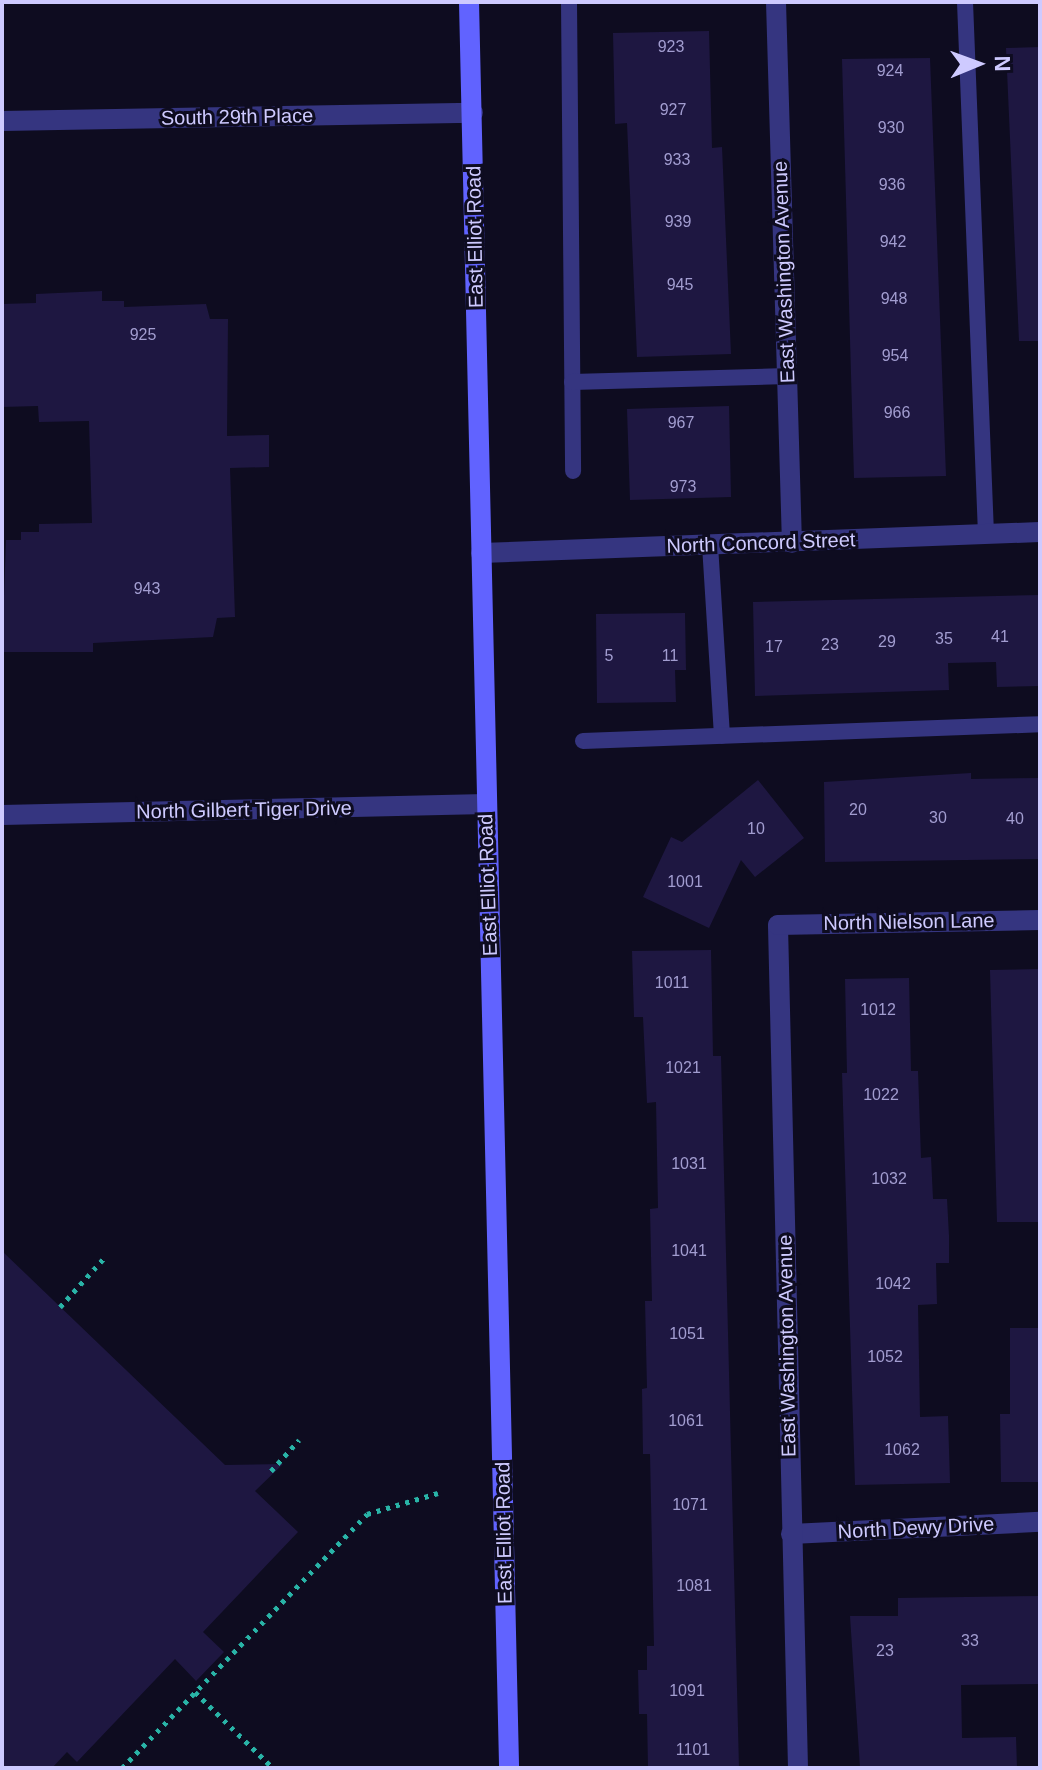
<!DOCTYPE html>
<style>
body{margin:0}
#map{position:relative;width:1042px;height:1770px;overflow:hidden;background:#0e0c20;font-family:Arial,sans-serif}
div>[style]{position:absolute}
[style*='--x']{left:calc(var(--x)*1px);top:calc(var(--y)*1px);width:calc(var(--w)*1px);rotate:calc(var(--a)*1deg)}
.building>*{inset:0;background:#1e1741}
.path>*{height:5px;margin-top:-2.5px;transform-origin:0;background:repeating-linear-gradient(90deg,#29b4a7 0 4px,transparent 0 10px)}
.service>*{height:16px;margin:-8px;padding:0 8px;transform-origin:8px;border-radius:8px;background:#353580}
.minor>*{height:20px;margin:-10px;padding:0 10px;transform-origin:10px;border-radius:10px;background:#353580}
.secondary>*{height:20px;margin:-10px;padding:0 10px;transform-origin:10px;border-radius:10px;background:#6163ff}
span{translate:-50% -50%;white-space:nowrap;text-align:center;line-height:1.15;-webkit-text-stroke:6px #0e0c20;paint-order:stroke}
.number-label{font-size:16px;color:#a29dd0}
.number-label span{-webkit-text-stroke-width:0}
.street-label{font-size:20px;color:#cecaff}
.frame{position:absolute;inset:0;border:4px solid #cecaff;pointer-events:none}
.north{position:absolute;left:938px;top:24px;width:80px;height:80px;-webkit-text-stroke:6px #0e0c20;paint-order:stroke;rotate:89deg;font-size:22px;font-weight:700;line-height:32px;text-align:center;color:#cecaff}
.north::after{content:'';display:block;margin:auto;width:28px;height:36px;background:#cecaff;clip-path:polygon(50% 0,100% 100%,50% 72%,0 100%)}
</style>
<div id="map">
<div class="building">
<i style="clip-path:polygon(709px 31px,712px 148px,722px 147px,731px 354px,637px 357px,627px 123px,615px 124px,613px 33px)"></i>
<i style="clip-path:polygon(1040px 47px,1040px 341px,1019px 341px,1006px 48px)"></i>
<i style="clip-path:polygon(930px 58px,946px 476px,854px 478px,842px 59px)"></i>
<i style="clip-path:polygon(102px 291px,102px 301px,124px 301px,124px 307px,206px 304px,210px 319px,228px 319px,227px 436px,269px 435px,269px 467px,230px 468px,235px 617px,217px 618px,213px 637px,93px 643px,93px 652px,2px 652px,6px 540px,21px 540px,21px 532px,39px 532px,39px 524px,92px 523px,89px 421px,39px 422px,38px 406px,2px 407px,2px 304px,36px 303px,36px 294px)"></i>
<i style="clip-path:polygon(729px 406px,731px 497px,630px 500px,627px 409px)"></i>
<i style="clip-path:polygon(1040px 595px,1040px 686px,997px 687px,996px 662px,948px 663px,949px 690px,755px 696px,753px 602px)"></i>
<i style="clip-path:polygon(685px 613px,686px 670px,675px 670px,676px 702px,597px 703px,596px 614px)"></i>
<i style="clip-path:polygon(971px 773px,971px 779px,1040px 778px,1040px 859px,825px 862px,824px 782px)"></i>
<i style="clip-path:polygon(758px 780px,804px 838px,755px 877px,741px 860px,709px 928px,643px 897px,671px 837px,682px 842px)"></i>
<i style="clip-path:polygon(711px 950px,713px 1056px,721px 1056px,739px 1768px,648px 1768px,647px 1714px,639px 1714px,638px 1670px,647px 1670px,647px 1646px,654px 1646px,650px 1454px,643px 1454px,642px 1389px,647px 1388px,645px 1301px,652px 1301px,650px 1209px,658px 1208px,656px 1102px,647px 1103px,643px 1017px,634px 1017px,632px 951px)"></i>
<i style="clip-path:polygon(1040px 969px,1040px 1222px,997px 1222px,990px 970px)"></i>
<i style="clip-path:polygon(909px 978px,911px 1071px,918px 1071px,921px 1158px,931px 1157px,933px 1199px,947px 1199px,949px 1236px,949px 1263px,936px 1263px,937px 1304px,918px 1305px,920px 1417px,948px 1416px,950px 1483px,855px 1485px,842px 1073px,847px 1073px,845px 979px)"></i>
<i style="clip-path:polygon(2px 1251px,225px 1465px,283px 1464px,255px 1491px,298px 1532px,203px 1632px,224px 1652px,196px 1681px,175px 1659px,77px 1762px,67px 1752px,52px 1768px,2px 1768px)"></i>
<i style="clip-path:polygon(1010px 1328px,1040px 1328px,1040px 1482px,1001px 1482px,1000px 1414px,1010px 1414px)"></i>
<i style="clip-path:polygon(1040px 1596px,1040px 1684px,961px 1685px,962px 1738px,1016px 1737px,1017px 1768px,860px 1768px,850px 1616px,898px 1616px,898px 1598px)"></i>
</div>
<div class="path">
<i style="--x:60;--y:1307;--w:69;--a:-48"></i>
<i style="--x:271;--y:1471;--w:42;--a:-47.9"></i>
<i style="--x:195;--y:1692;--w:109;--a:44.3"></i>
<i style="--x:122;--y:1768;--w:353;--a:-46"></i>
<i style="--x:367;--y:1514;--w:74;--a:-16.5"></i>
</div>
<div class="service">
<i style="--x:569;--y:2;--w:469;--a:89.5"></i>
<i style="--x:965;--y:2;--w:532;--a:87.74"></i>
<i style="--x:572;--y:382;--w:215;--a:-1.6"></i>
<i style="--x:710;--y:545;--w:191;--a:86.4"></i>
<i style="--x:583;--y:741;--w:457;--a:-2.1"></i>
</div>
<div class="minor">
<i style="--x:776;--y:2;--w:541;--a:88.31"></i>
<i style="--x:2;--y:121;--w:471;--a:-1"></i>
<i style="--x:481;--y:553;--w:559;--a:-2.15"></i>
<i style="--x:2;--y:815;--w:484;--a:-1.3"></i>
<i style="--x:791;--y:1534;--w:249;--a:-2.8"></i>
<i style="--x:798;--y:1768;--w:843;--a:-91.36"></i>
<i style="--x:778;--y:925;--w:262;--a:-1.1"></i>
</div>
<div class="secondary">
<i style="--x:469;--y:2;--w:1766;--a:88.7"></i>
</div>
<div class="number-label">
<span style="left:671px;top:47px">923</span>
<span style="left:890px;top:71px">924</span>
<span style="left:673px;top:110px">927</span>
<span style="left:891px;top:128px">930</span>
<span style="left:677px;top:160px">933</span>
<span style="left:892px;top:185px">936</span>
<span style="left:678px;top:222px">939</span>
<span style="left:893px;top:242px">942</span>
<span style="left:680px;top:285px">945</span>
<span style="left:894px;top:299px">948</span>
<span style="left:143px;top:335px">925</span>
<span style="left:895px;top:356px">954</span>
<span style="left:897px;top:413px">966</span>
<span style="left:681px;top:423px">967</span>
<span style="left:683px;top:487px">973</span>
<span style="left:147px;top:589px">943</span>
<span style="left:1000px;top:637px">41</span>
<span style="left:944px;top:639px">35</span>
<span style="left:887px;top:642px">29</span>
<span style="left:830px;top:645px">23</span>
<span style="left:774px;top:647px">17</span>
<span style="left:609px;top:656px">5</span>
<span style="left:670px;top:656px">11</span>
<span style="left:858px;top:810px">20</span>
<span style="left:938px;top:818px">30</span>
<span style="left:1015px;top:819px">40</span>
<span style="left:756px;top:829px">10</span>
<span style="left:685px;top:882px">1001</span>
<span style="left:672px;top:983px">1011</span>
<span style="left:878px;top:1010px">1012</span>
<span style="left:683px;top:1068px">1021</span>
<span style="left:881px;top:1095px">1022</span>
<span style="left:689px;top:1164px">1031</span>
<span style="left:889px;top:1179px">1032</span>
<span style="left:689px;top:1251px">1041</span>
<span style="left:893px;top:1284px">1042</span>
<span style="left:687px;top:1334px">1051</span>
<span style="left:885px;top:1357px">1052</span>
<span style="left:686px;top:1421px">1061</span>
<span style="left:902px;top:1450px">1062</span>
<span style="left:690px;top:1505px">1071</span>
<span style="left:694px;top:1586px">1081</span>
<span style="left:970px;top:1641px">33</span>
<span style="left:885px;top:1651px">23</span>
<span style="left:687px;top:1691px">1091</span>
<span style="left:693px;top:1750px">1101</span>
</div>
<div class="street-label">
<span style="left:237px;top:117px;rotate:-1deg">South 29th Place</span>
<span style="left:475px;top:237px;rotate:-91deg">East Elliot Road</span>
<span style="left:784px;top:272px;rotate:-92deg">East Washington Avenue</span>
<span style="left:761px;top:543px;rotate:-2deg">North Concord Street</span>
<span style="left:244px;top:810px;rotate:-1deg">North Gilbert Tiger Drive</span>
<span style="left:488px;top:885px;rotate:-92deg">East Elliot Road</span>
<span style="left:909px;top:922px;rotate:-1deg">North Nielson Lane</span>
<span style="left:787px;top:1346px;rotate:-91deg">East Washington Avenue</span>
<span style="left:916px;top:1528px;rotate:-3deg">North Dewy Drive</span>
<span style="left:504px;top:1533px;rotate:-91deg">East Elliot Road</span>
</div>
<div class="frame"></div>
<div class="north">N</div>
</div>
